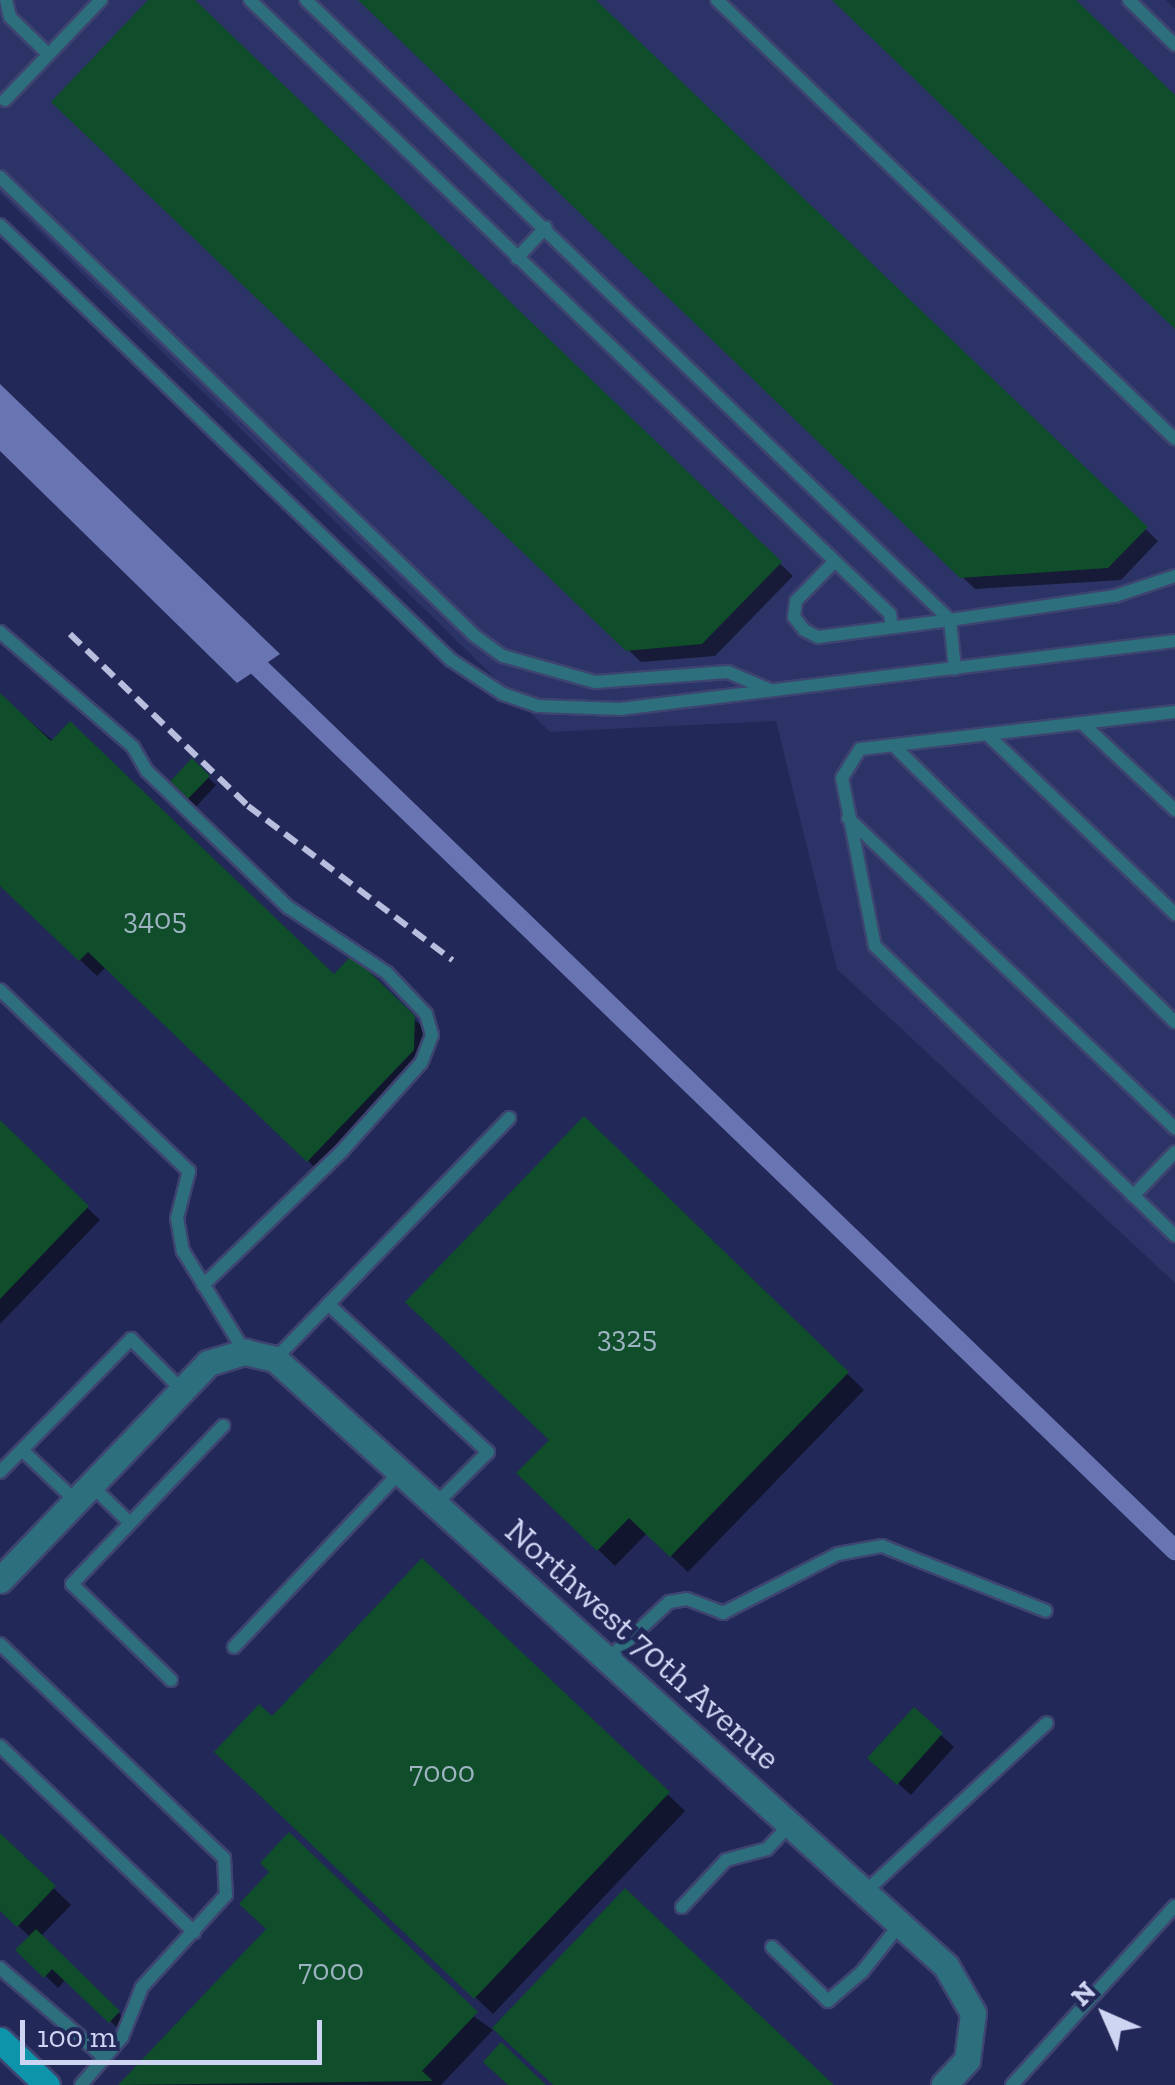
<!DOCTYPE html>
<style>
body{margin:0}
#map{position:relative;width:1175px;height:2085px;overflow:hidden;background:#222857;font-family:"Zilla Slab",serif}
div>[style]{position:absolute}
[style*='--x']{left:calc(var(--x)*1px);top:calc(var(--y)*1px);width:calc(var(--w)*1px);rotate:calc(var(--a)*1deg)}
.built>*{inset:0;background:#2c3367}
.water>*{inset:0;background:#6975b2}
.shadow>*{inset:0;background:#0007}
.canal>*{height:20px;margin:-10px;padding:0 10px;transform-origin:10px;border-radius:10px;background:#6975b2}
.building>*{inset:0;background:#0f4d2b}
.roads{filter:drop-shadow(2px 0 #3e4470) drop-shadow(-2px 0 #3e4470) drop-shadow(0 2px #3e4470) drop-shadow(0 -2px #3e4470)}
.lane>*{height:12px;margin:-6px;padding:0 6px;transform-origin:6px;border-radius:6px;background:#2d6f7d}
.street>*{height:25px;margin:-12.5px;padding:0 12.5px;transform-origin:12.5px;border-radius:12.5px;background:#2d6f7d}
.secondary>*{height:25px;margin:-12.5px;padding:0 12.5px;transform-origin:12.5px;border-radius:12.5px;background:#0d93aa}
.rail>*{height:6px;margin-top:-3px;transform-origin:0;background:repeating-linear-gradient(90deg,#b7bede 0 15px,transparent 0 23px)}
span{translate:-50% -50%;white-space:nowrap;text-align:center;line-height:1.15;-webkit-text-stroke:10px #222857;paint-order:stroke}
.number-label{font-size:30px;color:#9eb3c1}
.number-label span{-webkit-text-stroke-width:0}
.street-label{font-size:35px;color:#ced5f3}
.north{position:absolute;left:1055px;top:1965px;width:100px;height:100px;-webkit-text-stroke:8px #222857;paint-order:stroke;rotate:315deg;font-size:28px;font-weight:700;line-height:40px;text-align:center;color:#ced5f3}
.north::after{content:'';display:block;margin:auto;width:35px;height:45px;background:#ced5f3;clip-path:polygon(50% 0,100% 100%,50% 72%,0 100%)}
.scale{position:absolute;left:20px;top:2020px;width:302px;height:45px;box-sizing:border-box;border:5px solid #ced5f3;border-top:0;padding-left:12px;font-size:30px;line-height:35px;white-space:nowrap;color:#ced5f3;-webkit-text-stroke:8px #222857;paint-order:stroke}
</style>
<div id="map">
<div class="built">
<i style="clip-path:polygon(0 0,1166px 0,1175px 9px,1175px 1283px,837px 969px,776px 721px,550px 732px,0 193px)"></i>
</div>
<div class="water">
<i style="clip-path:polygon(0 384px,280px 654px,237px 683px,0 451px)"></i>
</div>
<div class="shadow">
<i style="clip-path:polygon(152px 0,192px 0,793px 576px,715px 656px,641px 662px,54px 102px)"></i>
<i style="clip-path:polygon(361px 0,592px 0,1158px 541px,1121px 580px,975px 589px)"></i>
<i style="clip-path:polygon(0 696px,334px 978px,352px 959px,431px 1035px,430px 1067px,325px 1177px,106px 967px,97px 976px,0 883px)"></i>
<i style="clip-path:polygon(192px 762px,216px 785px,194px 809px,169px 786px)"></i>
<i style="clip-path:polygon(584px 1120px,864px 1390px,688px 1572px,647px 1533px,615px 1566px,537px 1490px,552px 1440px)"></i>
<i style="clip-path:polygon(0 1124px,100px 1220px,0 1324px)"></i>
<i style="clip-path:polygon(422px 1561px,685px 1811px,493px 2014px,234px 1768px)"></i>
<i style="clip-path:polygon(914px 1710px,954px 1747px,911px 1795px,883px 1770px)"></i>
<i style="clip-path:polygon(0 1836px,71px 1905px,40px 1937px,131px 2025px,123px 2033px,66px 1979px,58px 1988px,19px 1950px,31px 1938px,0 1908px)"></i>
<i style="clip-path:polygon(273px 1872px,493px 2030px,441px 2085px,122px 2085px,269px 1930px)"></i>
</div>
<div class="canal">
<i style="--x:242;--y:651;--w:1296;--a:43.94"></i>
</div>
<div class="building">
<i style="clip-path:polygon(148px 0,195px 0,782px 562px,702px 644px,626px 651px,51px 102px)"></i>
<i style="clip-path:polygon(358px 0,596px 0,1148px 527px,1108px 568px,960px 578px)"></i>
<i style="clip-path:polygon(832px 0,1076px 0,1175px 95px,1175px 329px)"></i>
<i style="clip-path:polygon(0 693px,51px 741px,70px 721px,334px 974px,352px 955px,415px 1016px,414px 1050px,307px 1162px,88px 952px,79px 961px,0 886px)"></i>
<i style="clip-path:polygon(192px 758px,210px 776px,184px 803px,166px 786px)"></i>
<i style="clip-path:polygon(584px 1116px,849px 1372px,670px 1557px,629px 1518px,597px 1551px,540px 1496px,516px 1473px,549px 1440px,405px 1302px)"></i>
<i style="clip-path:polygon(0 1120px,89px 1206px,0 1299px)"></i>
<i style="clip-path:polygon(422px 1558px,670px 1792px,474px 1999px,214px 1752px,259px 1704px,272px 1716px)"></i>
<i style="clip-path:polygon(914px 1707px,943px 1733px,897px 1785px,867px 1758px)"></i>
<i style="clip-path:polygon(289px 1832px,478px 2012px,422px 2071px,433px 2081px,118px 2085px,266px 1929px,239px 1904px,269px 1872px,260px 1863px)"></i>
<i style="clip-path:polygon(0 1833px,56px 1886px,17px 1927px,0 1911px)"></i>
<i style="clip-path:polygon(625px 1888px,834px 2085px,553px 2085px,492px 2028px)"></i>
<i style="clip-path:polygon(36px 1929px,120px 2011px,109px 2023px,52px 1969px,44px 1978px,15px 1950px)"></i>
<i style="clip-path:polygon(501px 2042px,546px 2085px,508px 2085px,483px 2062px)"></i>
</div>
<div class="roads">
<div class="lane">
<i style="--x:6;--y:0;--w:17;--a:77"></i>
<i style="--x:10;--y:17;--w:53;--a:44.2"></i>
<i style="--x:250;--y:0;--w:887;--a:43.81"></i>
<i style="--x:890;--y:614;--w:12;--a:81"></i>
<i style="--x:306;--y:0;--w:894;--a:43.91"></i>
<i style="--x:950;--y:620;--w:167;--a:-8.3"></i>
<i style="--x:1115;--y:596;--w:63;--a:-18.4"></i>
<i style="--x:717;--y:0;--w:634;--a:43.79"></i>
<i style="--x:1129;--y:0;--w:64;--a:44.4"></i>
<i style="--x:5;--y:100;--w:139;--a:-46.2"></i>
<i style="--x:0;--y:177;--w:661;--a:44.02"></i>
<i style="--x:475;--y:636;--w:34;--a:36"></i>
<i style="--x:503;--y:656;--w:96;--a:15.8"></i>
<i style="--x:595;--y:682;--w:133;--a:-4.3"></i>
<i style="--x:728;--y:672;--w:46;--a:23.2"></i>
<i style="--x:0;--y:225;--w:627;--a:43.97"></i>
<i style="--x:451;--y:660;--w:62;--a:33.2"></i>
<i style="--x:503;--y:694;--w:37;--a:19"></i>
<i style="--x:538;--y:706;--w:82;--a:2.1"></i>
<i style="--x:620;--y:709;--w:559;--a:-6.99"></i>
<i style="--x:517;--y:258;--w:42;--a:-46.9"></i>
<i style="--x:834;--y:562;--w:54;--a:134.3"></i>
<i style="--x:796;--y:601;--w:16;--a:97"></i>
<i style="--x:794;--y:617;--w:16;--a:52"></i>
<i style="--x:804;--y:630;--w:16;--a:27"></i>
<i style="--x:818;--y:637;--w:133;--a:-7.3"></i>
<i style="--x:950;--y:620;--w:49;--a:84.2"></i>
<i style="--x:0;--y:632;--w:176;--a:40.8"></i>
<i style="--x:133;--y:747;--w:28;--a:60"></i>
<i style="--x:147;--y:771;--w:196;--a:44"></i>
<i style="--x:288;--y:907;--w:119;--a:33.7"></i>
<i style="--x:387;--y:973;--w:57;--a:46.4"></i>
<i style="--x:426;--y:1014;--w:22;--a:74"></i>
<i style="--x:432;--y:1035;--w:30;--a:111"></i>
<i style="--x:421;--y:1063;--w:118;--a:131.9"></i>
<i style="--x:342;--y:1151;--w:193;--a:136"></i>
<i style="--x:1175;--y:712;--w:317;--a:173.3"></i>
<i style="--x:860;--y:749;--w:34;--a:122"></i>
<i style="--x:842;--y:778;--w:171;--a:78.9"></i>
<i style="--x:875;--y:946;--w:417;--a:44"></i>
<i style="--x:1085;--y:726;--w:123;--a:43"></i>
<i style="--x:991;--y:738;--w:255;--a:43.7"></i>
<i style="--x:897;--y:749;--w:390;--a:44.5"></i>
<i style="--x:848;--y:818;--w:451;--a:43.5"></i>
<i style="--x:0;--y:990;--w:262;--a:43.8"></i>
<i style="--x:189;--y:1171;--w:49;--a:104.3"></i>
<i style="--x:177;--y:1218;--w:34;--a:80"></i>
<i style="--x:183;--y:1251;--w:119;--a:58.5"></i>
<i style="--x:1133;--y:1196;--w:61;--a:-46.3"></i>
<i style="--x:328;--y:1304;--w:218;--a:42.8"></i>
<i style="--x:488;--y:1452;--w:74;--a:135"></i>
<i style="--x:275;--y:1359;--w:336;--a:-45.8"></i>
<i style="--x:22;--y:1450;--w:74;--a:43.4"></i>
<i style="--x:0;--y:1472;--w:187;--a:-45.4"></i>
<i style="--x:131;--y:1339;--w:72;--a:45"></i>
<i style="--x:91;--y:1485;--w:54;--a:44.3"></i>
<i style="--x:0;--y:1644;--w:310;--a:43.7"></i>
<i style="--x:224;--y:1858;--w:37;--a:87"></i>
<i style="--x:226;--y:1895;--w:125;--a:132.4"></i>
<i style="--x:142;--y:1987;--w:54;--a:111.8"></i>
<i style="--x:122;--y:2037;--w:63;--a:130.5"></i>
<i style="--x:234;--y:1647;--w:241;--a:-46.5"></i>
<i style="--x:608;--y:1659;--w:83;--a:-43.1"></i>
<i style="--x:669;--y:1602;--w:18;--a:-9"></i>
<i style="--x:687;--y:1599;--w:39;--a:21"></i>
<i style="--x:723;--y:1613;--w:129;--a:-27.2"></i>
<i style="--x:838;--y:1554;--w:45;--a:-10.3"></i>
<i style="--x:882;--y:1546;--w:176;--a:21.6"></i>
<i style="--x:171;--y:1680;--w:138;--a:-135.9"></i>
<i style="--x:72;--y:1584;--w:219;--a:-46.3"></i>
<i style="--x:0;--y:1746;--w:269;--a:43.8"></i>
<i style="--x:865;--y:1892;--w:248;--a:-42.9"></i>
<i style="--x:682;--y:1907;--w:64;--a:-46.9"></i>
<i style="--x:726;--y:1860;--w:42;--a:-15"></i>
<i style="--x:767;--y:1849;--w:34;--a:-47"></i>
<i style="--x:772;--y:1947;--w:78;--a:44"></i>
<i style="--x:828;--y:2001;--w:45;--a:-40.5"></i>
<i style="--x:862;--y:1972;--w:61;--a:-51.6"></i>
<i style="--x:0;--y:1968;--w:137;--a:40.6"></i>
<i style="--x:1012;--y:2085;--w:242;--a:-47.7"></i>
</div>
<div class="street">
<i style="--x:0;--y:1580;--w:301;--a:-46.2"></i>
<i style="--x:208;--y:1363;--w:39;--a:-17"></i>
<i style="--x:245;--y:1352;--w:31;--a:13"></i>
<i style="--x:275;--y:1359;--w:905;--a:42.13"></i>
<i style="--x:946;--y:1966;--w:54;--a:60.1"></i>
<i style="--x:973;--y:2013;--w:47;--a:97.3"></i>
<i style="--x:967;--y:2060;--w:34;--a:133"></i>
</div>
<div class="secondary">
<i style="--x:0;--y:2040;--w:65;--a:43.8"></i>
</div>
</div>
<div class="rail">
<i style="--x:70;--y:634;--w:248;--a:44"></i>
<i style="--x:248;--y:806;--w:256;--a:37"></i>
</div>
<div class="number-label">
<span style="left:155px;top:919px">3405</span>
<span style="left:627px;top:1337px">3325</span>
<span style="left:442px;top:1772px">7000</span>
<span style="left:331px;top:1970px">7000</span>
</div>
<div class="street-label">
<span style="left:643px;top:1644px;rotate:42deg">Northwest 70th Avenue</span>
</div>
<div class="north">N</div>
<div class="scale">100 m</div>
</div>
